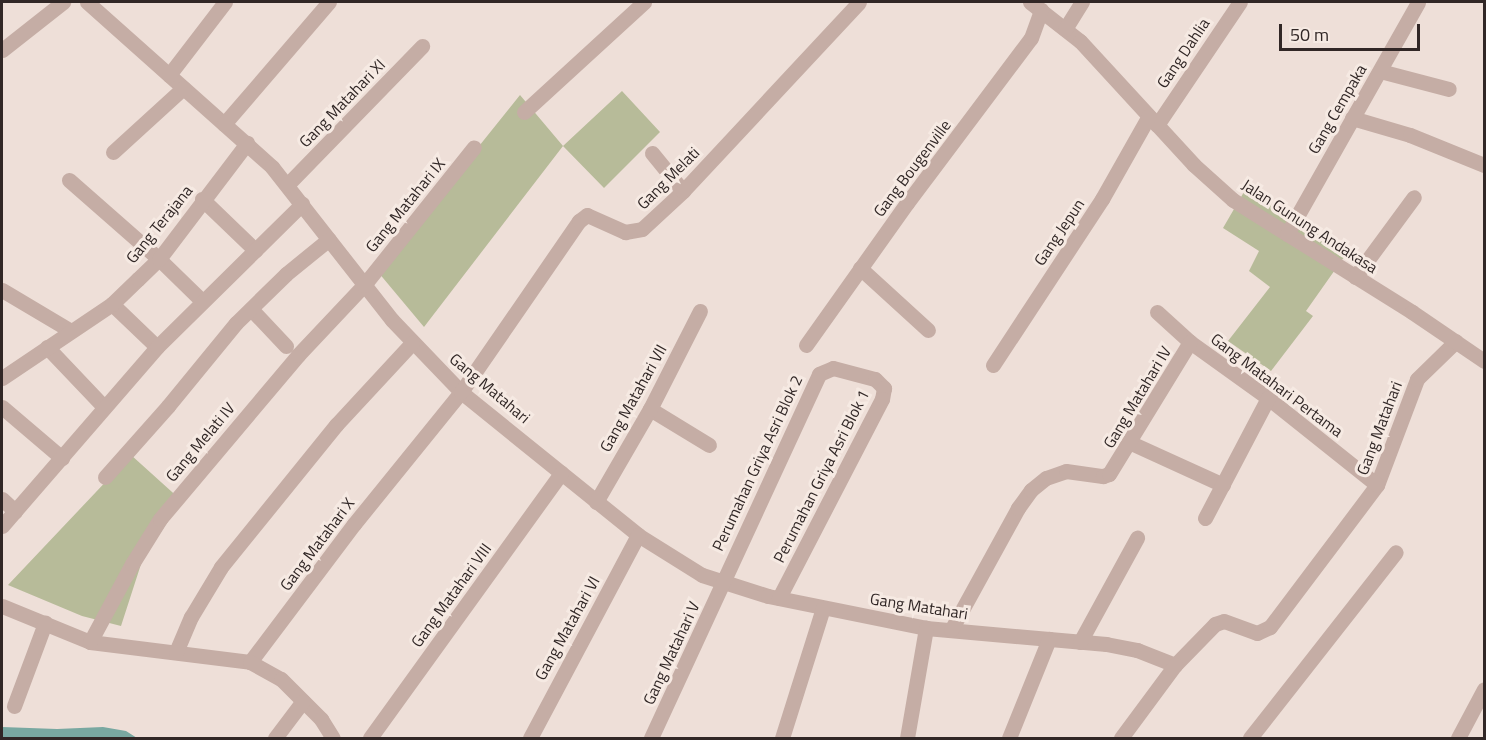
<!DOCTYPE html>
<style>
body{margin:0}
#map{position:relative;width:1486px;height:740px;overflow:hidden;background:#eedfd8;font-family:"Titillium Web",sans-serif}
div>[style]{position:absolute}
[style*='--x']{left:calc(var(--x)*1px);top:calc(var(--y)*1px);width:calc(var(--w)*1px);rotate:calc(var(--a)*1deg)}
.green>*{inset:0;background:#b7bb99}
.water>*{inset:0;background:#79a8a1}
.minor>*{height:15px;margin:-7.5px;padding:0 7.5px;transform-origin:7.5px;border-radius:7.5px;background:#c5ada5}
span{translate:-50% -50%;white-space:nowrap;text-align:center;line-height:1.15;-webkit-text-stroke:6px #f6eae3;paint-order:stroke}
.street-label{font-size:16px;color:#312726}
.frame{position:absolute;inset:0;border:3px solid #312726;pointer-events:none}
.scale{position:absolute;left:1279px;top:24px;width:141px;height:27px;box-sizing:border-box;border:3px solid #312726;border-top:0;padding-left:8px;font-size:18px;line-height:21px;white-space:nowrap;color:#312726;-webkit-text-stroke:4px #f6eae3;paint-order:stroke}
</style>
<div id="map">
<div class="green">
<i style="clip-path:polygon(622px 91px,660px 132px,604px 188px,563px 146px,424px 327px,378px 272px,520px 95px,563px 146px)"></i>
<i style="clip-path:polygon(1248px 185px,1292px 216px,1349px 250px,1306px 311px,1313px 316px,1271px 371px,1228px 341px,1270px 287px,1249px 271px,1259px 251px,1223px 228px)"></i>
<i style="clip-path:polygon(131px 455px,182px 501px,143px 558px,121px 626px,82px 616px,8px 585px)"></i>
</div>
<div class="water">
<i style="clip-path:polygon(2px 727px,57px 729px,103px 727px,126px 731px,137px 738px,2px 738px)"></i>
</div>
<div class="minor">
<i style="--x:87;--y:2;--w:248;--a:41.7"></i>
<i style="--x:272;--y:167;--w:194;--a:51.9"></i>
<i style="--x:392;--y:320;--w:100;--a:46.2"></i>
<i style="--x:461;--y:392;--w:228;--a:38.9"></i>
<i style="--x:638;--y:535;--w:75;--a:32"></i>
<i style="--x:702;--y:575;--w:69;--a:17.7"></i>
<i style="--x:768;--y:596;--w:161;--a:11.4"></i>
<i style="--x:926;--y:628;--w:181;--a:5.1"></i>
<i style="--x:1106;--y:644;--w:32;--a:11"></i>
<i style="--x:1137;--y:650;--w:41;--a:21.5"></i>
<i style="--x:1175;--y:665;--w:57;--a:-45.7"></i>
<i style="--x:1215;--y:624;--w:9;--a:-18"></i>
<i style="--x:1224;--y:621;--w:35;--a:20"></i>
<i style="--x:1257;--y:633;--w:14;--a:-25"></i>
<i style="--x:1270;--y:627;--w:178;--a:-53"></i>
<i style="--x:1377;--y:485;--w:113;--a:-69.3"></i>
<i style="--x:1417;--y:379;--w:54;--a:-44.3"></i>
<i style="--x:1030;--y:2;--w:63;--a:38"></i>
<i style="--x:1080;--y:41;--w:168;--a:47.4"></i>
<i style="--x:1194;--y:165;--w:52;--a:41.9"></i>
<i style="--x:1233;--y:200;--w:211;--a:32"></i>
<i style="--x:1412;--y:312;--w:87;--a:34.2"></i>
<i style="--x:1065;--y:29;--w:32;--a:-58"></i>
<i style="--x:2;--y:50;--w:78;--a:-38.2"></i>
<i style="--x:1380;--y:71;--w:71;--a:14.6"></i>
<i style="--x:169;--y:75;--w:92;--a:-52.5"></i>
<i style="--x:524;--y:112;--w:163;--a:-42.5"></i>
<i style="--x:1352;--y:118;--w:60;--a:16.3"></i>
<i style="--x:1410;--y:135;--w:80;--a:22.1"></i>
<i style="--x:224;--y:124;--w:161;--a:-49.3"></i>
<i style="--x:1157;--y:125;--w:148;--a:-56"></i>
<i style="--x:113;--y:152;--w:95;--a:-42.4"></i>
<i style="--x:652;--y:153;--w:49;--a:50.8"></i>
<i style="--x:69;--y:180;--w:120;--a:41.3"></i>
<i style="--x:159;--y:259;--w:60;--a:44.3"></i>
<i style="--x:287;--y:185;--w:194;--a:-45.8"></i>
<i style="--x:202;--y:199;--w:74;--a:43.9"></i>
<i style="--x:1287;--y:234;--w:266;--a:-60.5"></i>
<i style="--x:860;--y:268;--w:92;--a:42.4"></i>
<i style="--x:1355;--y:277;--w:99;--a:-53.6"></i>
<i style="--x:2;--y:290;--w:80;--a:30.7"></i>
<i style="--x:112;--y:304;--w:62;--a:43.7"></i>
<i style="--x:251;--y:309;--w:51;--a:46.6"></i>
<i style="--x:1157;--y:312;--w:45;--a:42.3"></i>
<i style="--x:1190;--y:342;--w:96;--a:35.7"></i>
<i style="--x:1268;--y:398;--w:139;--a:38.6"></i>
<i style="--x:806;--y:345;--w:174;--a:-54.6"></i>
<i style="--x:907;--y:203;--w:206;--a:-53.1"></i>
<i style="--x:1031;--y:38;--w:30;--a:-70"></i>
<i style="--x:47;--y:347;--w:83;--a:46.5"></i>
<i style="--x:993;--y:365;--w:199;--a:-56.7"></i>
<i style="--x:1102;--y:199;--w:95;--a:-60.5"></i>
<i style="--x:2;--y:378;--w:133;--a:-33.9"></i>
<i style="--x:112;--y:304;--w:36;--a:-44"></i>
<i style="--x:138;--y:279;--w:29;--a:-44"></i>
<i style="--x:159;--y:259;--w:146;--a:-52.8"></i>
<i style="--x:2;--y:407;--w:79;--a:40.4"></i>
<i style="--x:650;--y:409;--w:69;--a:31.4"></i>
<i style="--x:1131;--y:443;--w:101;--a:24.5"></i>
<i style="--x:105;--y:477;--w:95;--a:-48.4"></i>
<i style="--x:168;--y:406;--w:107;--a:-50.7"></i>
<i style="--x:236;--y:323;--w:70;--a:-44.4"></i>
<i style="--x:286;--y:274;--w:55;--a:-39.1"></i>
<i style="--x:2;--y:499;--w:18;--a:43"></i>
<i style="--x:596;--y:502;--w:108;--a:-59.9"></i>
<i style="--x:650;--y:409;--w:110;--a:-63"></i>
<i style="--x:1205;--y:518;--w:136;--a:-62.3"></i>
<i style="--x:2;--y:526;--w:237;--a:-49.1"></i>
<i style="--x:157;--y:347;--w:204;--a:-44.6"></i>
<i style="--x:2;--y:606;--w:95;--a:22.2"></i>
<i style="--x:90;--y:642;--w:161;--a:7.1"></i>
<i style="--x:250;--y:662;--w:173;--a:-53"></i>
<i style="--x:354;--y:524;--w:170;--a:-51"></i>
<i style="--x:461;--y:392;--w:208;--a:-55.4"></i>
<i style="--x:579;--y:221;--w:10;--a:-37"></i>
<i style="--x:587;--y:215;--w:42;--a:24.1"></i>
<i style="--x:625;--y:232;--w:17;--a:-10"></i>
<i style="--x:642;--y:229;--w:56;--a:-42.8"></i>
<i style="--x:683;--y:191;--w:258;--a:-47"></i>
<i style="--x:951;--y:630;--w:139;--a:-61.2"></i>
<i style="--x:1018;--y:508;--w:22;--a:-54"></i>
<i style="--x:1031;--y:490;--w:19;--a:-39"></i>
<i style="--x:1046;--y:478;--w:21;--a:-19"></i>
<i style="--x:1066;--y:471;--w:37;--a:8"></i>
<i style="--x:1103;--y:476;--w:6;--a:-18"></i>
<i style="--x:1109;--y:474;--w:155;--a:-58.5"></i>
<i style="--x:90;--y:642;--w:89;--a:-61.7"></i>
<i style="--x:132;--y:564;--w:53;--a:-58.1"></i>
<i style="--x:160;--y:519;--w:214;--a:-49.9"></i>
<i style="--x:298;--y:355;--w:96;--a:-46.7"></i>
<i style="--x:364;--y:285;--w:176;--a:-51.4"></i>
<i style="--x:1080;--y:642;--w:119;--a:-61.3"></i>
<i style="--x:176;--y:652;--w:38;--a:-67"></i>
<i style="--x:191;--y:617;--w:58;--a:-59"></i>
<i style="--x:221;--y:567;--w:183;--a:-51"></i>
<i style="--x:336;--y:425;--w:112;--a:-47.2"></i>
<i style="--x:250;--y:662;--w:35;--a:29"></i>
<i style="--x:281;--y:679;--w:57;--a:45"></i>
<i style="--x:321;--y:719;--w:22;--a:58"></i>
<i style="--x:14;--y:706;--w:89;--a:-69.5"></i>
<i style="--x:275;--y:738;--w:46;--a:-52.9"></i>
<i style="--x:370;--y:738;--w:327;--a:-54.2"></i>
<i style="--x:530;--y:738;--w:230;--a:-62"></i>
<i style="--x:651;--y:738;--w:401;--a:-65.2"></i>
<i style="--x:819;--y:374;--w:15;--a:-23"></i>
<i style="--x:833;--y:368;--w:43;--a:14.7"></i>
<i style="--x:875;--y:379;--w:13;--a:45"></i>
<i style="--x:884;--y:388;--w:11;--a:100"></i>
<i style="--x:882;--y:399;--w:224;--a:117.4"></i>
<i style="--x:782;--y:738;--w:136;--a:-72.5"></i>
<i style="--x:907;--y:738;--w:112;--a:-80.2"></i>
<i style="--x:1009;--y:738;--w:107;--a:-68"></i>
<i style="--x:1121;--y:738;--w:91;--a:-53.5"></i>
<i style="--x:1250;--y:738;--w:236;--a:-51.9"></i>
<i style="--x:1458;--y:738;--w:55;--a:-62"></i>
</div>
<div class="street-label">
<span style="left:1183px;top:53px;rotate:-56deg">Gang Dahlia</span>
<span style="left:342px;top:103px;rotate:-46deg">Gang Matahari XI</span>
<span style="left:1337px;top:109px;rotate:-60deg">Gang Cempaka</span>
<span style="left:912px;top:168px;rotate:-53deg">Gang Bougenville</span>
<span style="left:668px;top:178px;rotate:-45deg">Gang Melati</span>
<span style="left:405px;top:205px;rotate:-51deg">Gang Matahari IX</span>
<span style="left:159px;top:224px;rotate:-51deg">Gang Terajana</span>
<span style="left:1310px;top:226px;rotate:33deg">Jalan Gunung Andakasa</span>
<span style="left:1059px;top:232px;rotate:-56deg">Gang Jepun</span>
<span style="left:1277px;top:385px;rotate:37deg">Gang Matahari Pertama</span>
<span style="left:490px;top:388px;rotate:40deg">Gang Matahari</span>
<span style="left:1137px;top:397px;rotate:-59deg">Gang Matahari IV</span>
<span style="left:633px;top:398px;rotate:-61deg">Gang Matahari VII</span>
<span style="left:1379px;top:428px;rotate:-69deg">Gang Matahari</span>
<span style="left:200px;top:442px;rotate:-50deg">Gang Melati IV</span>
<span style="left:757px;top:463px;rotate:-65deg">Perumahan Griya Asri Blok 2</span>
<span style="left:821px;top:476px;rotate:-63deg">Perumahan Griya Asri Blok 1</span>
<span style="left:317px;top:544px;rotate:-53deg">Gang Matahari X</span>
<span style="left:451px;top:595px;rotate:-54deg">Gang Matahari VIII</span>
<span style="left:919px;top:606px;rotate:9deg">Gang Matahari</span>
<span style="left:567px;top:628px;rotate:-61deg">Gang Matahari VI</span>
<span style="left:671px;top:653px;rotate:-65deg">Gang Matahari V</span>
</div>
<div class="frame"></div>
<div class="scale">50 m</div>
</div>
